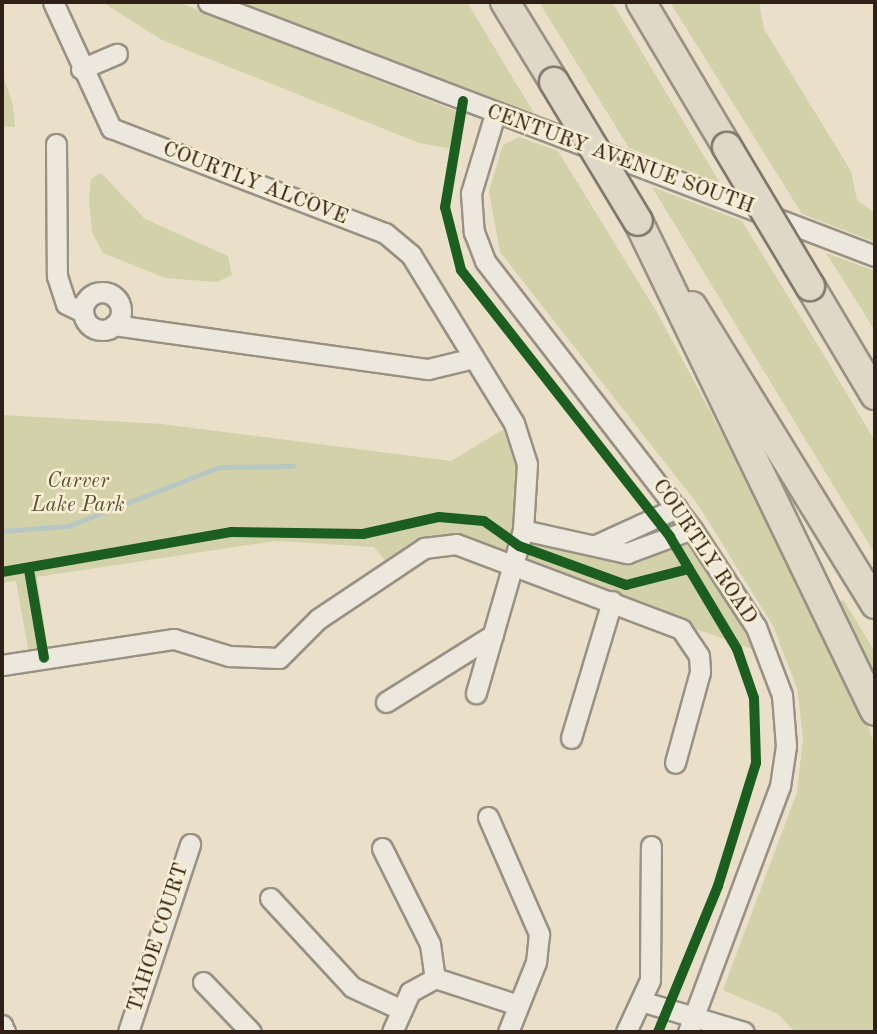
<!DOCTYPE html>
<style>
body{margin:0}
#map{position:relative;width:877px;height:1034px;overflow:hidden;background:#eae0ca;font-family:"Old Standard TT",serif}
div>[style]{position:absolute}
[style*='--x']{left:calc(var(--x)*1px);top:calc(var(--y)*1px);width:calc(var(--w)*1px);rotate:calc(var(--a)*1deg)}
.green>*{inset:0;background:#d2d1aa}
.stream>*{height:5px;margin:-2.5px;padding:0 2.5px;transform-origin:2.5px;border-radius:2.5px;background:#b8c7c1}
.roads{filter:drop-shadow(2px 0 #999184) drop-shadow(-2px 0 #999184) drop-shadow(0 2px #999184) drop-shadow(0 -2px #999184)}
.minor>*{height:19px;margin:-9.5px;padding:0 9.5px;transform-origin:9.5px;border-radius:9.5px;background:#ede8dd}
.minor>.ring{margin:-9.5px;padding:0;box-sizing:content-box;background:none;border:19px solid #ede8dd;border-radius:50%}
.highway>*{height:28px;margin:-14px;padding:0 14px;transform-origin:14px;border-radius:14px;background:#e0d8c7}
.bridges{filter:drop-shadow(2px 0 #7f786c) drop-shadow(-2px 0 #7f786c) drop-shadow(0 2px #7f786c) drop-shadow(0 -2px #7f786c)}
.highway-bridge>*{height:28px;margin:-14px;padding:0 14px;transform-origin:14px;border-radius:14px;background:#e0d8c7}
.cycleway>*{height:10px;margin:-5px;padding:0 5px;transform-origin:5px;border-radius:5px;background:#1b5e20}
span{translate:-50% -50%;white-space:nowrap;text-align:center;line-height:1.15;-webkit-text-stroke:5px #faefd3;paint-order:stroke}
.street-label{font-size:21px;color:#2f2017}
.park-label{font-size:21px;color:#5a513b;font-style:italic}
.frame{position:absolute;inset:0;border:4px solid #2f2017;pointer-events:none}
</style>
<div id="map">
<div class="green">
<i style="clip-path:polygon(102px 2px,178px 2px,458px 112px,453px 149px,419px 143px,162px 40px)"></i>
<i style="clip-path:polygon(241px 2px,467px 2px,534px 113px,391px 60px)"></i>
<i style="clip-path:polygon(539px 2px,612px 2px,720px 183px,629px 148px)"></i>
<i style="clip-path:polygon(670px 2px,759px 2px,764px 29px,851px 171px,857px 200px,875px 213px,875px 242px,802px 214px)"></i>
<i style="clip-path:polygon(2px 72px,13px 105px,15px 127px,2px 126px)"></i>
<i style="clip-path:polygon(519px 137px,558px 151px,658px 314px,822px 620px,866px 718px,875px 748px,875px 1032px,795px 1032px,778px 1014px,723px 990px,797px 792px,803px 738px,797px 688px,773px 626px,699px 506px,500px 252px,489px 191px,503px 145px)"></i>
<i style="clip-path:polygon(101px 173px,145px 219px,228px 256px,232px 275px,217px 282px,165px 278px,103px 253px,92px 232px,89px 200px,91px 179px)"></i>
<i style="clip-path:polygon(652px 187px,742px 221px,822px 352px,875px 441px,875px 554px)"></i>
<i style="clip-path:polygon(826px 253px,875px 271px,875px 331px,859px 305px)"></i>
<i style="clip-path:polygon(2px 415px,161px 424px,451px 461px,514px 423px,523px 530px,627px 553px,692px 529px,769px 655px,456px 544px,392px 570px,374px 547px,275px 541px,37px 577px,49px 657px,30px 660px,16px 581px,2px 583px)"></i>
<i style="clip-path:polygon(843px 599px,875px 652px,875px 682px,839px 602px)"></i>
</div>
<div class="stream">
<i style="--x:2;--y:531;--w:66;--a:-4.3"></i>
<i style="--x:68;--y:526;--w:162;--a:-21.3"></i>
<i style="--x:219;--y:467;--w:74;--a:-0.8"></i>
</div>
<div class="roads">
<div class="minor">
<i style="--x:53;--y:2;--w:139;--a:65.3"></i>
<i style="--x:111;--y:128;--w:293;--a:21"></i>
<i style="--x:385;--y:233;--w:34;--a:40"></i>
<i style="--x:411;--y:255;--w:197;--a:58.5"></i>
<i style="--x:514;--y:423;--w:43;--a:72.4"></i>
<i style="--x:527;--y:464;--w:66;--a:93.5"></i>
<i style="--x:523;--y:530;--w:170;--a:106.1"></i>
<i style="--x:208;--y:2;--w:714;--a:20.85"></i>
<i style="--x:81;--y:69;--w:39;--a:-23"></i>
<i style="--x:495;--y:114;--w:83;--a:106.9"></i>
<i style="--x:471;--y:193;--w:39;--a:86"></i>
<i style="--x:474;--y:232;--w:31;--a:69"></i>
<i style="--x:485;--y:261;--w:339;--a:52.3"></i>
<i style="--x:692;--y:529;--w:117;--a:56.9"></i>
<i style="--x:756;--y:627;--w:73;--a:69.1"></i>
<i style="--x:782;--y:695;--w:51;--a:85.5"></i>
<i style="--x:786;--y:746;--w:40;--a:98.5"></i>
<i style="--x:780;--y:786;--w:263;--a:110.5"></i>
<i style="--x:56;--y:144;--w:132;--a:89.6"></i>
<i style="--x:57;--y:276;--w:29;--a:72"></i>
<i style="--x:66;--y:304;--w:19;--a:25"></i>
<i class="ring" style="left:83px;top:292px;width:19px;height:19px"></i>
<i style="--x:114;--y:325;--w:317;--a:8"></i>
<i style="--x:428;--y:369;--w:47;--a:-13.4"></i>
<i style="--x:523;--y:530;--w:107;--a:12.5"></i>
<i style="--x:627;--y:553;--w:69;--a:-20.3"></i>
<i style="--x:596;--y:545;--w:89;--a:-24.6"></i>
<i style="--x:2;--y:665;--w:174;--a:-8.6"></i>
<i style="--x:174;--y:639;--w:58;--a:17.2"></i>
<i style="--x:229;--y:656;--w:50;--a:2.3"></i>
<i style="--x:279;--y:658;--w:55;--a:-45"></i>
<i style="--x:318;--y:619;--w:128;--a:-33.8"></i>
<i style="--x:424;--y:548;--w:32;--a:-7"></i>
<i style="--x:456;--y:544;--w:241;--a:20.7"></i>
<i style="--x:681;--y:629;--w:32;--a:56"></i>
<i style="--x:699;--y:656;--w:16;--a:86"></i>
<i style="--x:700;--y:672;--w:94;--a:105.4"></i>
<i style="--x:386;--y:702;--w:126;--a:-32.1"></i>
<i style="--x:571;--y:738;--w:143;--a:-73.3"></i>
<i style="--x:488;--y:817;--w:128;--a:66.4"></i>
<i style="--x:539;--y:934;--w:28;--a:96"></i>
<i style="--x:536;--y:962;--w:75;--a:111.8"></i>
<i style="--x:382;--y:848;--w:107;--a:63.4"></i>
<i style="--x:430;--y:944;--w:34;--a:82"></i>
<i style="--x:270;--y:898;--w:121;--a:47.3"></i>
<i style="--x:352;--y:987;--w:53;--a:24.6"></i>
<i style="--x:203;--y:982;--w:69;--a:46.2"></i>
<i style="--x:644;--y:1002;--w:104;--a:16.7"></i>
<i style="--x:2;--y:1025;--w:8;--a:67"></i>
<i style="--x:128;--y:1032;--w:198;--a:-71.7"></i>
<i style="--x:392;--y:1032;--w:44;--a:-65.8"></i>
<i style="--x:410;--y:992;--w:29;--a:-29"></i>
<i style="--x:435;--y:978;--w:87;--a:18"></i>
<i style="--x:626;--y:1032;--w:57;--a:-65.2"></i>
<i style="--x:650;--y:980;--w:134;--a:-89.6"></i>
</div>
<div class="highway">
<i style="--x:505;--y:2;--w:94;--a:58.5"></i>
<i style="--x:641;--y:2;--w:169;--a:59.3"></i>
<i style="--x:638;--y:221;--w:544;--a:64.19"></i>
<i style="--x:810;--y:286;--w:127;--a:59.2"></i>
<i style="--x:692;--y:306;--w:350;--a:58.4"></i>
</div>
</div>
<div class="bridges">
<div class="highway-bridge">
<i style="--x:554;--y:82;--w:162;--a:58.9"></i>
<i style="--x:727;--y:147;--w:162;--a:59.2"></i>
</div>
</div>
<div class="cycleway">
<i style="--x:463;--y:101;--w:108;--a:99.6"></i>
<i style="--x:445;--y:207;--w:65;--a:75.7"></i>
<i style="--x:461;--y:270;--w:339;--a:51.9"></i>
<i style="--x:670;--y:537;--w:131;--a:59.1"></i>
<i style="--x:737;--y:649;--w:52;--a:70.9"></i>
<i style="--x:754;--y:698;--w:65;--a:88.2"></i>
<i style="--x:756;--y:763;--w:129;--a:107.2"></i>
<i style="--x:718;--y:886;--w:158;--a:112.3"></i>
<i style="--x:29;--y:570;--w:89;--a:80.3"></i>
<i style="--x:2;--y:572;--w:232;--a:-9.9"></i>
<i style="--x:231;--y:532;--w:132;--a:0.9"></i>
<i style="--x:363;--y:534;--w:78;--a:-12.6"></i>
<i style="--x:439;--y:517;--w:45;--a:5.1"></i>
<i style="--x:484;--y:521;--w:43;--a:35.5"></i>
<i style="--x:519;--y:546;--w:114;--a:20"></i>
<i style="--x:626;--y:585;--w:65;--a:-14.3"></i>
</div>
<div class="street-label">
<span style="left:620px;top:160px;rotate:20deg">CENTURY AVENUE SOUTH</span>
<span style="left:255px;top:184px;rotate:21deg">COURTLY ALCOVE</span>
<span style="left:704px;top:552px;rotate:56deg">COURTLY ROAD</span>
<span style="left:159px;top:938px;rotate:-72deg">TAHOE COURT</span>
</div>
<div class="park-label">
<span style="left:78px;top:494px">Carver<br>Lake Park</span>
</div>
<div class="frame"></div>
</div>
